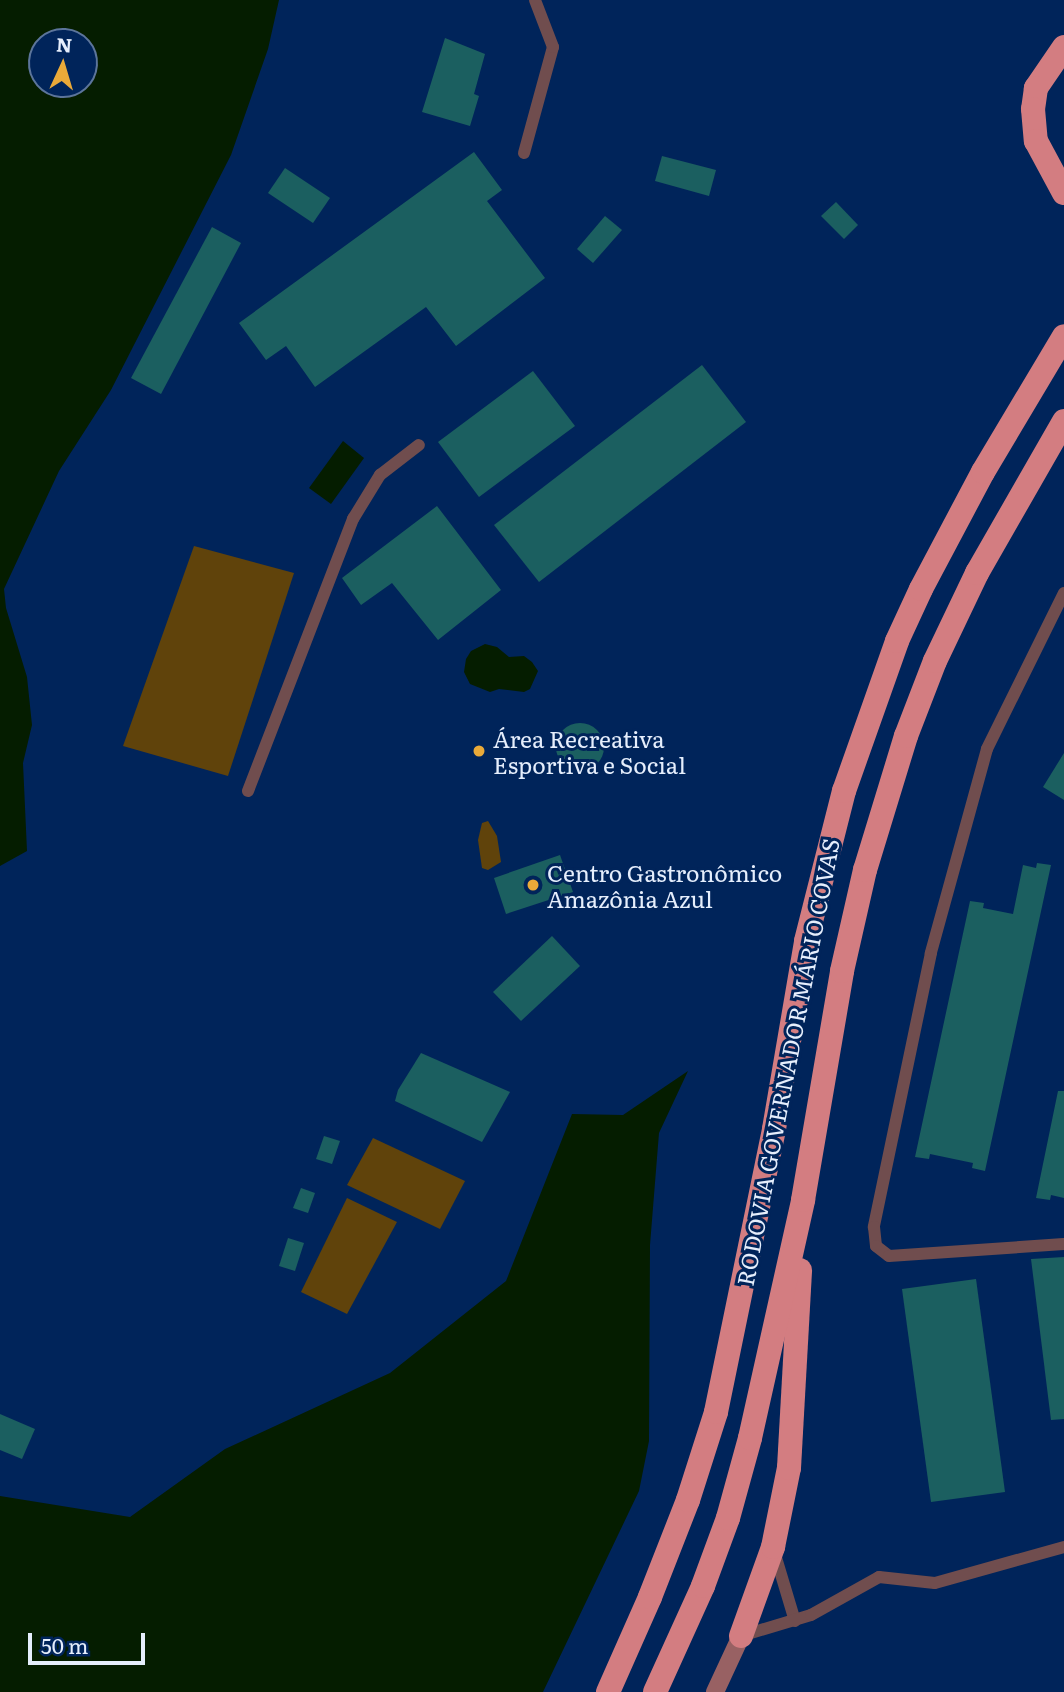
<!DOCTYPE html>
<meta charset="utf-8">
<style>
body{margin:0}
#map{position:relative;width:1064px;height:1692px;overflow:hidden;background:#00245a;font-family:Literata,serif}
div>[style]{position:absolute}
[style*='--x']{left:calc(var(--x)*1px);top:calc(var(--y)*1px);width:calc(var(--w)*1px);rotate:calc(var(--a)*1deg)}
.green>*{inset:0;background:#60430b}
.water>*{inset:0;background:#051d00}
.building>*{inset:0;background:#1b5f60}
.round{border-radius:50%}
.street>*{height:12px;margin:-6px;padding:0 6px;transform-origin:6px;border-radius:6px;background:#704d4e}
.secondary>*{height:18px;margin:-9px;padding:0 9px;transform-origin:9px;border-radius:9px;background:#986163}
.highway>*{height:24px;margin:-12px;padding:0 12px;transform-origin:12px;border-radius:12px;background:#d37d81}
.dots>*{width:19px;height:19px;translate:-50% -50%;box-sizing:border-box;border:4px solid #00245a;border-radius:50%}
span{translate:-50% -50%;white-space:nowrap;text-align:center;line-height:1.15;-webkit-text-stroke:6px #00245a;paint-order:stroke}
.poi-label{font-size:23px;color:#e5eefc}
.left{translate:0 -50%;text-align:left}
.street-label{font-size:23px;color:#e5eefc}
.north{position:absolute;left:28px;top:28px;width:70px;height:70px;box-sizing:border-box;background:#00245a;border:2px solid #5c759b;border-radius:50%;rotate:4deg;font-size:19px;font-weight:700;line-height:28px;text-align:center;color:#e5eefc}
.north::after{content:'';display:block;margin:auto;width:24px;height:32px;background:#eaaa39;clip-path:polygon(50% 0,100% 100%,50% 72%,0 100%)}
.scale{position:absolute;left:28px;top:1633px;width:117px;height:32px;box-sizing:border-box;border:4px solid #e5eefc;border-top:0;padding-left:9px;font-size:21px;line-height:24px;white-space:nowrap;color:#e5eefc;-webkit-text-stroke:5px #00245a;paint-order:stroke}
</style>
<div id="map">
<div class="green">
<i style="clip-path:polygon(194px 546px,294px 573px,228px 776px,123px 746px)"></i>
<i style="clip-path:polygon(488px 821px,497px 836px,501px 862px,488px 870px,482px 868px,478px 840px,482px 823px)"></i>
<i style="clip-path:polygon(373px 1138px,465px 1181px,440px 1229px,347px 1185px)"></i>
<i style="clip-path:polygon(347px 1198px,397px 1222px,347px 1314px,301px 1292px)"></i>
</div>
<div class="water">
<i style="clip-path:polygon(evenodd,0 0,279px 0,268px 49px,231px 155px,111px 390px,59px 471px,4px 589px,6px 608px,27px 677px,32px 725px,23px 763px,27px 851px,0 866px,0 0,42px 42px,84px 42px,84px 84px,42px 84px,42px 42px)"></i>
<i style="clip-path:polygon(343px 441px,364px 458px,331px 504px,309px 488px)"></i>
<i style="clip-path:polygon(485px 644px,497px 647px,509px 657px,524px 656px,532px 662px,538px 671px,530px 689px,524px 692px,499px 689px,490px 692px,470px 684px,464px 672px,466px 659px,471px 651px)"></i>
<i style="clip-path:polygon(688px 1071px,659px 1133px,650px 1245px,649px 1441px,639px 1491px,543px 1692px,0 1692px,0 1496px,130px 1517px,225px 1449px,390px 1373px,506px 1281px,572px 1114px,623px 1115px)"></i>
</div>
<div class="building">
<i style="clip-path:polygon(445px 38px,485px 54px,474px 94px,479px 96px,470px 126px,422px 112px)"></i>
<i style="clip-path:polygon(474px 152px,502px 190px,487px 201px,545px 278px,456px 346px,426px 307px,315px 387px,286px 346px,266px 360px,239px 323px)"></i>
<i style="clip-path:polygon(662px 156px,716px 170px,709px 196px,655px 181px)"></i>
<i style="clip-path:polygon(285px 168px,330px 198px,313px 223px,268px 193px)"></i>
<i style="clip-path:polygon(836px 202px,858px 225px,844px 239px,821px 216px)"></i>
<i style="clip-path:polygon(605px 216px,622px 230px,593px 263px,577px 249px)"></i>
<i style="clip-path:polygon(212px 227px,241px 243px,161px 394px,131px 378px)"></i>
<i style="clip-path:polygon(702px 365px,746px 422px,539px 582px,494px 525px)"></i>
<i style="clip-path:polygon(533px 371px,575px 426px,479px 497px,438px 442px)"></i>
<i style="clip-path:polygon(437px 506px,501px 590px,438px 640px,392px 583px,361px 605px,342px 578px)"></i>
<i class="round" style="left:556px;top:723px;width:48px;height:48px"></i>
<i style="clip-path:polygon(1064px 753px,1064px 800px,1043px 787px)"></i>
<i style="clip-path:polygon(560px 855px,573px 892px,506px 914px,494px 878px)"></i>
<i style="clip-path:polygon(1037px 863px,1051px 865px,985px 1171px,972px 1168px,973px 1163px,930px 1154px,929px 1159px,915px 1157px,970px 901px,984px 903px,983px 908px,1013px 914px,1023px 865px,1036px 868px)"></i>
<i style="clip-path:polygon(552px 936px,580px 966px,521px 1021px,493px 992px)"></i>
<i style="clip-path:polygon(421px 1053px,510px 1092px,482px 1142px,395px 1101px,398px 1090px)"></i>
<i style="clip-path:polygon(1058px 1091px,1064px 1091px,1064px 1198px,1051px 1195px,1050px 1200px,1036px 1198px)"></i>
<i style="clip-path:polygon(324px 1136px,340px 1141px,332px 1164px,316px 1159px)"></i>
<i style="clip-path:polygon(301px 1188px,315px 1193px,308px 1213px,293px 1208px)"></i>
<i style="clip-path:polygon(288px 1238px,304px 1243px,295px 1271px,279px 1266px)"></i>
<i style="clip-path:polygon(1064px 1257px,1064px 1419px,1051px 1420px,1031px 1259px)"></i>
<i style="clip-path:polygon(976px 1279px,1005px 1492px,931px 1502px,902px 1289px)"></i>
<i style="clip-path:polygon(0 1414px,35px 1429px,22px 1459px,0 1450px)"></i>
</div>
<div class="street">
<i style="--x:524;--y:153;--w:110;--a:-74.7"></i>
<i style="--x:553;--y:47;--w:50;--a:-111"></i>
<i style="--x:1064;--y:593;--w:174;--a:116.3"></i>
<i style="--x:987;--y:749;--w:212;--a:105.4"></i>
<i style="--x:931;--y:953;--w:280;--a:101.8"></i>
<i style="--x:874;--y:1227;--w:19;--a:84"></i>
<i style="--x:876;--y:1246;--w:16;--a:38"></i>
<i style="--x:889;--y:1256;--w:175;--a:-3.9"></i>
<i style="--x:248;--y:791;--w:292;--a:-68.9"></i>
<i style="--x:353;--y:519;--w:52;--a:-58.5"></i>
<i style="--x:380;--y:475;--w:49;--a:-37.6"></i>
<i style="--x:774;--y:1551;--w:73;--a:73.3"></i>
<i style="--x:741;--y:1636;--w:73;--a:-16.7"></i>
<i style="--x:811;--y:1615;--w:78;--a:-29.2"></i>
<i style="--x:879;--y:1577;--w:56;--a:6.1"></i>
<i style="--x:935;--y:1583;--w:134;--a:-15.6"></i>
</div>
<div class="secondary">
<i style="--x:715;--y:1692;--w:62;--a:-65.1"></i>
</div>
<div class="highway">
<i style="--x:1064;--y:47;--w:50;--a:124.3"></i>
<i style="--x:1036;--y:88;--w:21;--a:98"></i>
<i style="--x:1033;--y:109;--w:32;--a:85"></i>
<i style="--x:1036;--y:141;--w:59;--a:61.7"></i>
<i style="--x:741;--y:1636;--w:95;--a:-70.2"></i>
<i style="--x:773;--y:1547;--w:81;--a:-78.6"></i>
<i style="--x:789;--y:1468;--w:198;--a:-86.8"></i>
<i style="--x:608;--y:1692;--w:104;--a:-66.1"></i>
<i style="--x:650;--y:1597;--w:104;--a:-68.6"></i>
<i style="--x:688;--y:1500;--w:92;--a:-72.3"></i>
<i style="--x:716;--y:1412;--w:289;--a:-78.4"></i>
<i style="--x:774;--y:1129;--w:191;--a:-80.3"></i>
<i style="--x:806;--y:941;--w:155;--a:-75.8"></i>
<i style="--x:844;--y:791;--w:159;--a:-70.5"></i>
<i style="--x:897;--y:641;--w:57;--a:-65.2"></i>
<i style="--x:921;--y:589;--w:132;--a:-62.1"></i>
<i style="--x:983;--y:472;--w:158;--a:-59.2"></i>
<i style="--x:655;--y:1692;--w:116;--a:-65.6"></i>
<i style="--x:703;--y:1586;--w:72;--a:-69.8"></i>
<i style="--x:728;--y:1518;--w:83;--a:-74.6"></i>
<i style="--x:750;--y:1438;--w:244;--a:-77.4"></i>
<i style="--x:803;--y:1200;--w:232;--a:-80.3"></i>
<i style="--x:842;--y:971;--w:104;--a:-77.2"></i>
<i style="--x:865;--y:870;--w:140;--a:-73"></i>
<i style="--x:906;--y:736;--w:80;--a:-68.9"></i>
<i style="--x:935;--y:661;--w:98;--a:-64.5"></i>
<i style="--x:977;--y:573;--w:175;--a:-60.2"></i>
</div>
<div class="dots">
<i style="left:479px;top:751px;background:#eaaa39"></i>
<i style="left:533px;top:885px;background:#eaaa39"></i>
</div>
<div class="poi-label">
<span class="left" style="left:493px;top:751px">Área Recreativa<br>Esportiva e Social</span>
<span class="left" style="left:547px;top:885px">Centro Gastronômico<br>Amazônia Azul</span>
</div>
<div class="street-label">
<span style="left:787px;top:1062px;rotate:-79deg">RODOVIA GOVERNADOR MÁRIO COVAS</span>
</div>
<div class="north">N</div>
<div class="scale">50 m</div>
</div>
